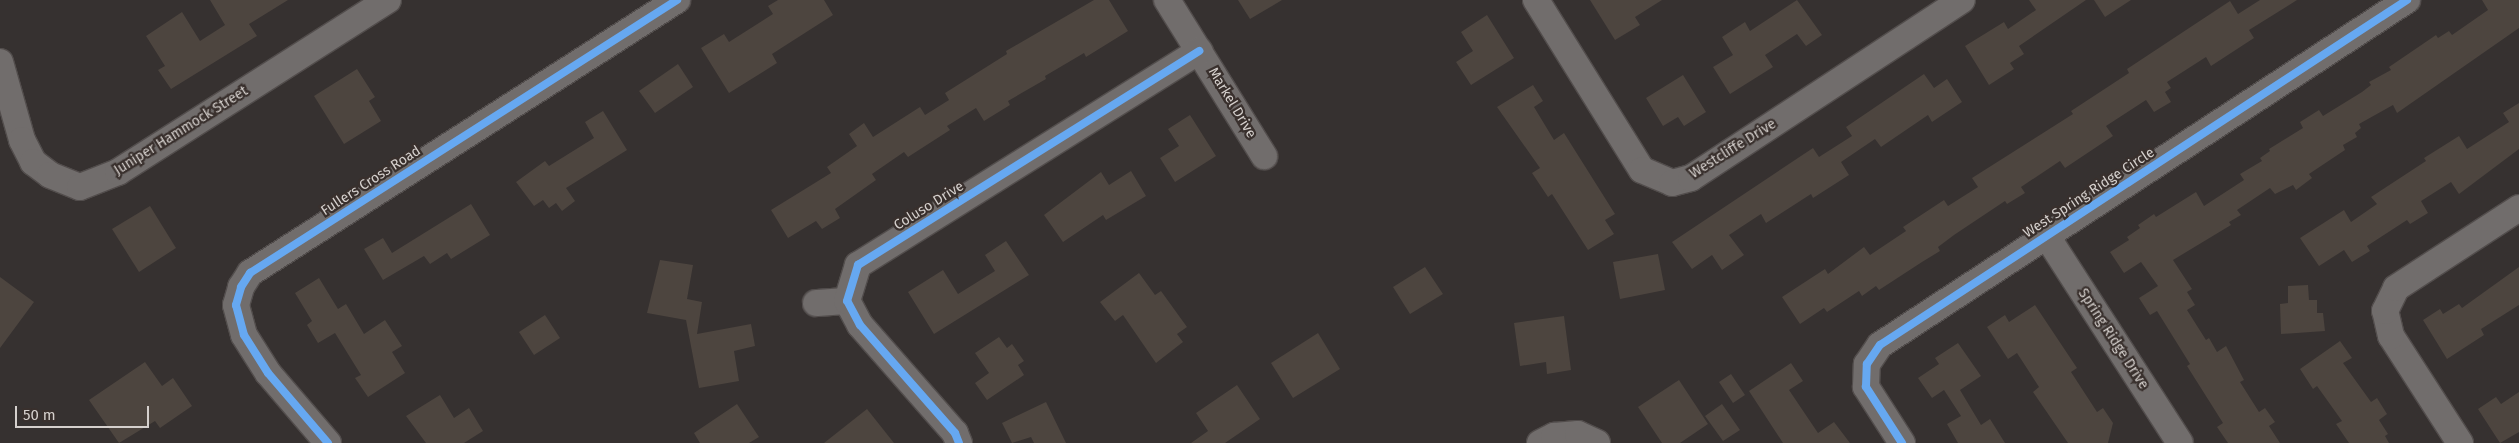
<!DOCTYPE html>
<style>
body{margin:0}
#map{position:relative;width:2519px;height:443px;overflow:hidden;background:#363130;font-family:"Fira Sans",sans-serif}
div>[style]{position:absolute}
[style*='--x']{left:calc(var(--x)*1px);top:calc(var(--y)*1px);width:calc(var(--w)*1px);rotate:calc(var(--a)*1deg)}
.building>*{inset:0;background:#4d453f}
.roads{filter:drop-shadow(1px 0 #524d4c) drop-shadow(-1px 0 #524d4c) drop-shadow(0 1px #524d4c) drop-shadow(0 -1px #524d4c)}
.minor>*{height:26px;margin:-13px;padding:0 13px;transform-origin:13px;border-radius:13px;background:#716d6c}
.cycleway>*{height:8px;margin:-4px;padding:0 4px;transform-origin:4px;border-radius:4px;background:#66a8f1}
span{translate:-50% -50%;white-space:nowrap;text-align:center;line-height:1.15;-webkit-text-stroke:4.5px #39302d;paint-order:stroke}
.street-label{font-size:14px;color:#d5d0cd}
.scale{position:absolute;left:15px;top:406px;width:134px;height:22px;box-sizing:border-box;border:2px solid #d5d0cd;border-top:0;padding-left:6px;font-size:15px;line-height:18px;white-space:nowrap;color:#d5d0cd;-webkit-text-stroke:4px #39302d;paint-order:stroke}
</style>
<div id="map">
<div class="building">
<i style="clip-path:polygon(210px 0,288px 0,249px 24px,257px 36px,171px 89px,158px 70px,165px 66px,146px 36px,182px 12px,200px 41px,225px 25px)"></i>
<i style="clip-path:polygon(778px 0,824px 0,833px 15px,772px 54px,777px 63px,729px 93px,701px 48px,724px 34px,729px 42px,773px 14px,768px 6px)"></i>
<i style="clip-path:polygon(1094px 0,1109px 0,1128px 31px,1086px 57px,1084px 53px,1045px 76px,1046px 79px,1008px 101px,1010px 105px,984px 121px,976px 108px,947px 126px,950px 130px,908px 157px,904px 152px,872px 174px,876px 180px,835px 209px,840px 218px,822px 229px,816px 221px,788px 238px,771px 210px,831px 173px,827px 167px,857px 146px,849px 134px,864px 123px,873px 137px,920px 107px,925px 115px,949px 100px,945px 93px,1007px 54px,1006px 51px)"></i>
<i style="clip-path:polygon(1238px 0,1282px 0,1250px 19px)"></i>
<i style="clip-path:polygon(1590px 0,1662px 0,1635px 17px,1640px 25px,1615px 40px)"></i>
<i style="clip-path:polygon(1797px 0,1822px 35px,1806px 46px,1797px 34px,1765px 55px,1773px 67px,1730px 94px,1713px 67px,1733px 55px,1722px 37px,1745px 22px,1750px 31px)"></i>
<i style="clip-path:polygon(2029px 0,2086px 0,2019px 46px,2024px 54px,2010px 63px,2014px 69px,1989px 85px,1965px 46px,2004px 22px,2008px 29px,2036px 10px)"></i>
<i style="clip-path:polygon(2094px 0,2131px 0,2105px 17px)"></i>
<i style="clip-path:polygon(2260px 0,2297px 0,2249px 30px,2254px 38px,2211px 66px,2206px 57px,2167px 82px,2171px 88px,2165px 92px,2171px 102px,2154px 112px,2146px 100px,2106px 126px,2113px 136px,2065px 168px,2060px 161px,2021px 187px,2025px 193px,2007px 204px,2005px 201px,1954px 235px,1938px 247px,1940px 251px,1922px 262px,1879px 290px,1876px 286px,1862px 296px,1859px 291px,1827px 312px,1824px 308px,1800px 324px,1782px 297px,1825px 269px,1828px 274px,1864px 247px,1870px 255px,1906px 231px,1903px 227px,1944px 200px,1948px 206px,1978px 187px,1972px 178px,2073px 114px,2071px 111px,2129px 73px,2127px 69px,2230px 1px,2238px 14px)"></i>
<i style="clip-path:polygon(2482px 0,2519px 0,2519px 28px,2397px 113px,2393px 105px,2359px 124px,2361px 128px,2355px 133px,2357px 137px,2343px 145px,2345px 150px,2309px 174px,2312px 178px,2296px 190px,2293px 185px,2275px 194px,2270px 188px,2237px 210px,2241px 215px,2229px 222px,2231px 225px,2173px 260px,2192px 289px,2187px 292px,2195px 305px,2187px 310px,2206px 340px,2209px 338px,2217px 352px,2226px 346px,2244px 380px,2240px 382px,2259px 412px,2265px 408px,2275px 422px,2269px 426px,2280px 443px,2228px 443px,2217px 427px,2223px 423px,2187px 366px,2190px 364px,2157px 311px,2150px 315px,2139px 298px,2158px 286px,2141px 262px,2124px 273px,2110px 252px,2129px 240px,2127px 237px,2140px 228px,2138px 225px,2154px 214px,2156px 217px,2196px 192px,2204px 206px,2244px 180px,2240px 174px,2262px 161px,2260px 158px,2270px 151px,2269px 149px,2303px 128px,2300px 122px,2319px 110px,2323px 116px,2362px 92px,2371px 85px,2369px 82px,2391px 70px,2389px 67px,2436px 35px,2438px 38px,2449px 31px,2452px 35px,2488px 10px)"></i>
<i style="clip-path:polygon(1487px 15px,1514px 58px,1471px 85px,1456px 62px,1473px 51px,1461px 32px)"></i>
<i style="clip-path:polygon(678px 64px,693px 87px,655px 113px,639px 91px)"></i>
<i style="clip-path:polygon(357px 69px,375px 97px,369px 101px,381px 121px,344px 144px,314px 96px)"></i>
<i style="clip-path:polygon(1924px 74px,1934px 88px,1947px 79px,1962px 102px,1932px 122px,1928px 115px,1881px 147px,1875px 139px,1841px 162px,1849px 175px,1813px 198px,1811px 194px,1766px 223px,1761px 214px,1729px 235px,1744px 255px,1722px 270px,1712px 255px,1692px 269px,1672px 242px,1813px 148px,1819px 157px,1852px 136px,1846px 127px)"></i>
<i style="clip-path:polygon(1683px 75px,1706px 112px,1684px 126px,1678px 117px,1663px 126px,1646px 98px)"></i>
<i style="clip-path:polygon(1533px 85px,1543px 101px,1534px 107px,1554px 140px,1564px 133px,1615px 214px,1605px 220px,1614px 234px,1588px 250px,1552px 194px,1548px 197px,1532px 173px,1540px 168px,1497px 107px)"></i>
<i style="clip-path:polygon(2519px 103px,2519px 149px,2459px 194px,2451px 182px,2421px 201px,2428px 213px,2410px 224px,2407px 220px,2367px 246px,2370px 251px,2352px 262px,2344px 250px,2319px 266px,2300px 238px,2344px 210px,2351px 222px,2377px 204px,2371px 197px,2426px 161px,2424px 158px,2459px 136px,2467px 149px,2509px 122px,2503px 113px)"></i>
<i style="clip-path:polygon(603px 111px,627px 150px,566px 188px,575px 201px,562px 211px,556px 203px,549px 208px,543px 200px,534px 206px,516px 182px,545px 161px,549px 166px,594px 138px,585px 122px)"></i>
<i style="clip-path:polygon(1190px 115px,1216px 156px,1175px 182px,1160px 158px,1179px 146px,1168px 129px)"></i>
<i style="clip-path:polygon(1131px 171px,1146px 196px,1106px 220px,1103px 215px,1063px 242px,1044px 215px,1101px 172px,1109px 185px)"></i>
<i style="clip-path:polygon(471px 204px,490px 235px,451px 259px,447px 253px,430px 264px,424px 256px,383px 280px,364px 249px,383px 238px,392px 253px)"></i>
<i style="clip-path:polygon(150px 206px,176px 248px,139px 272px,112px 229px)"></i>
<i style="clip-path:polygon(1006px 241px,1029px 275px,934px 334px,908px 292px,943px 270px,958px 294px,995px 271px,985px 255px)"></i>
<i style="clip-path:polygon(1658px 254px,1665px 290px,1620px 299px,1613px 262px)"></i>
<i style="clip-path:polygon(660px 260px,693px 265px,687px 299px,702px 302px,697px 334px,751px 324px,755px 346px,734px 351px,739px 381px,699px 388px,686px 320px,647px 313px)"></i>
<i style="clip-path:polygon(1425px 267px,1443px 294px,1410px 314px,1393px 287px)"></i>
<i style="clip-path:polygon(2519px 267px,2519px 305px,2481px 329px,2484px 335px,2447px 359px,2423px 320px,2440px 309px,2443px 314px,2459px 304px,2462px 308px)"></i>
<i style="clip-path:polygon(1139px 273px,1155px 295px,1161px 291px,1187px 327px,1177px 334px,1183px 342px,1156px 363px,1123px 315px,1115px 321px,1100px 302px)"></i>
<i style="clip-path:polygon(0 277px,34px 302px,0 348px)"></i>
<i style="clip-path:polygon(319px 278px,338px 309px,346px 304px,364px 334px,385px 320px,402px 346px,392px 352px,405px 373px,368px 397px,355px 378px,361px 375px,335px 333px,318px 343px,307px 325px,312px 321px,295px 293px)"></i>
<i style="clip-path:polygon(2308px 285px,2309px 300px,2317px 300px,2317px 313px,2323px 313px,2325px 331px,2281px 334px,2280px 304px,2288px 303px,2288px 286px)"></i>
<i style="clip-path:polygon(2035px 305px,2077px 368px,2071px 372px,2097px 412px,2103px 408px,2113px 423px,2108px 443px,2068px 443px,2033px 392px,2039px 387px,2017px 353px,2008px 359px,1987px 327px,2005px 315px,2009px 322px)"></i>
<i style="clip-path:polygon(545px 315px,560px 338px,534px 355px,519px 332px)"></i>
<i style="clip-path:polygon(1564px 316px,1571px 370px,1547px 374px,1546px 362px,1520px 366px,1514px 323px)"></i>
<i style="clip-path:polygon(1318px 333px,1340px 369px,1293px 398px,1271px 363px)"></i>
<i style="clip-path:polygon(999px 337px,1007px 348px,1012px 344px,1024px 361px,1018px 365px,1024px 375px,987px 400px,975px 383px,989px 373px,975px 353px)"></i>
<i style="clip-path:polygon(2340px 341px,2352px 358px,2343px 363px,2371px 402px,2377px 398px,2387px 414px,2379px 420px,2388px 434px,2385px 436px,2389px 443px,2349px 443px,2336px 424px,2342px 421px,2317px 386px,2313px 389px,2300px 369px)"></i>
<i style="clip-path:polygon(1958px 343px,1981px 376px,1960px 390px,1981px 425px,1990px 419px,2005px 443px,1958px 443px,1947px 424px,1961px 416px,1944px 390px,1932px 398px,1918px 378px,1939px 364px,1935px 358px)"></i>
<i style="clip-path:polygon(145px 362px,162px 386px,173px 378px,192px 406px,160px 428px,155px 421px,119px 443px,89px 400px)"></i>
<i style="clip-path:polygon(1791px 363px,1803px 381px,1789px 390px,1818px 433px,1834px 422px,1850px 443px,1783px 443px,1749px 391px)"></i>
<i style="clip-path:polygon(1731px 374px,1745px 395px,1733px 403px,1719px 382px)"></i>
<i style="clip-path:polygon(1679px 380px,1708px 424px,1680px 443px,1662px 443px,1638px 407px)"></i>
<i style="clip-path:polygon(1237px 385px,1260px 419px,1225px 443px,1191px 443px,1208px 431px,1196px 413px)"></i>
<i style="clip-path:polygon(2519px 392px,2519px 432px,2500px 443px,2478px 409px,2496px 397px,2501px 404px)"></i>
<i style="clip-path:polygon(440px 395px,454px 418px,469px 408px,483px 431px,464px 443px,426px 443px,406px 416px)"></i>
<i style="clip-path:polygon(1046px 402px,1066px 443px,1034px 443px,1031px 437px,1012px 443px,1002px 423px)"></i>
<i style="clip-path:polygon(737px 404px,759px 437px,749px 443px,700px 443px,694px 433px)"></i>
<i style="clip-path:polygon(1722px 404px,1740px 430px,1723px 441px,1705px 416px)"></i>
<i style="clip-path:polygon(867px 409px,894px 443px,824px 443px)"></i>
</div>
<div class="roads">
<div class="minor">
<i style="--x:1167;--y:0;--w:184;--a:58.1"></i>
<i style="--x:1536;--y:0;--w:200;--a:58.1"></i>
<i style="--x:1642;--y:170;--w:33;--a:23"></i>
<i style="--x:1672;--y:183;--w:20;--a:-15"></i>
<i style="--x:1691;--y:178;--w:324;--a:-33.3"></i>
<i style="--x:0;--y:62;--w:81;--a:74.2"></i>
<i style="--x:22;--y:140;--w:25;--a:63"></i>
<i style="--x:33;--y:162;--w:21;--a:37"></i>
<i style="--x:50;--y:175;--w:32;--a:22"></i>
<i style="--x:80;--y:187;--w:41;--a:-21.5"></i>
<i style="--x:118;--y:172;--w:320;--a:-32.5"></i>
<i style="--x:2046;--y:235;--w:247;--a:57.2"></i>
<i style="--x:816;--y:303;--w:31;--a:-4"></i>
<i style="--x:328;--y:443;--w:92;--a:-130.6"></i>
<i style="--x:268;--y:373;--w:45;--a:-122.3"></i>
<i style="--x:244;--y:335;--w:31;--a:-105"></i>
<i style="--x:236;--y:305;--w:19;--a:-74"></i>
<i style="--x:241;--y:287;--w:17;--a:-57"></i>
<i style="--x:250;--y:273;--w:507;--a:-32.59"></i>
<i style="--x:959;--y:443;--w:11;--a:-112"></i>
<i style="--x:955;--y:433;--w:144;--a:-131.3"></i>
<i style="--x:860;--y:325;--w:27;--a:-118"></i>
<i style="--x:847;--y:301;--w:38;--a:-73"></i>
<i style="--x:858;--y:265;--w:403;--a:-32.1"></i>
<i style="--x:1540;--y:443;--w:16;--a:-27"></i>
<i style="--x:1554;--y:436;--w:24;--a:-5"></i>
<i style="--x:1578;--y:434;--w:21;--a:25"></i>
<i style="--x:1902;--y:443;--w:67;--a:-122.7"></i>
<i style="--x:1866;--y:387;--w:23;--a:-88"></i>
<i style="--x:1867;--y:364;--w:23;--a:-56"></i>
<i style="--x:1880;--y:345;--w:630;--a:-33.21"></i>
<i style="--x:2460;--y:443;--w:127;--a:-122.8"></i>
<i style="--x:2391;--y:336;--w:26;--a:-103"></i>
<i style="--x:2385;--y:311;--w:25;--a:-64"></i>
<i style="--x:2396;--y:288;--w:147;--a:-33"></i>
</div>
</div>
<div class="cycleway">
<i style="--x:328;--y:443;--w:92;--a:-130.6"></i>
<i style="--x:268;--y:373;--w:45;--a:-122.3"></i>
<i style="--x:244;--y:335;--w:31;--a:-105"></i>
<i style="--x:236;--y:305;--w:19;--a:-74"></i>
<i style="--x:241;--y:287;--w:17;--a:-57"></i>
<i style="--x:250;--y:273;--w:507;--a:-32.59"></i>
<i style="--x:959;--y:443;--w:11;--a:-112"></i>
<i style="--x:955;--y:433;--w:144;--a:-131.3"></i>
<i style="--x:860;--y:325;--w:27;--a:-118"></i>
<i style="--x:847;--y:301;--w:38;--a:-73"></i>
<i style="--x:858;--y:265;--w:403;--a:-32.1"></i>
<i style="--x:1902;--y:443;--w:67;--a:-122.7"></i>
<i style="--x:1866;--y:387;--w:23;--a:-88"></i>
<i style="--x:1867;--y:364;--w:23;--a:-56"></i>
<i style="--x:1880;--y:345;--w:630;--a:-33.21"></i>
</div>
<div class="street-label">
<span style="left:1232px;top:103px;rotate:59deg">Markel Drive</span>
<span style="left:181px;top:131px;rotate:-32deg">Juniper Hammock Street</span>
<span style="left:1733px;top:149px;rotate:-32deg">Westcliffe Drive</span>
<span style="left:371px;top:181px;rotate:-33deg">Fullers Cross Road</span>
<span style="left:2089px;top:193px;rotate:-33deg">West Spring Ridge Circle</span>
<span style="left:929px;top:206px;rotate:-32deg">Coluso Drive</span>
<span style="left:2113px;top:339px;rotate:57deg">Spring Ridge Drive</span>
</div>
<div class="scale">50 m</div>
</div>
